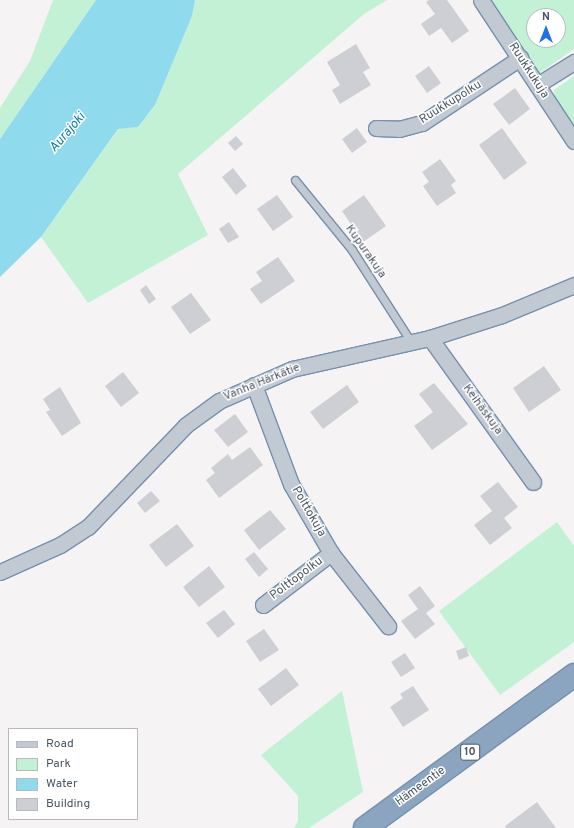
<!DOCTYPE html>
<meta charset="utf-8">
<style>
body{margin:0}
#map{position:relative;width:574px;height:828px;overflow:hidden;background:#f5f3f3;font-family:Overpass,sans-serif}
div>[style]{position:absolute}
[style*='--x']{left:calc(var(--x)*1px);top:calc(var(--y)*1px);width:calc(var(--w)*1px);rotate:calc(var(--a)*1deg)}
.green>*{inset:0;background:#c3f1d5}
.water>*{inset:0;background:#90daee}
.building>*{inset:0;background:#cdcfd5}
.roads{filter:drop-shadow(1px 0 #7690ad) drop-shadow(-1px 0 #7690ad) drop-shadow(0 1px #7690ad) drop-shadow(0 -1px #7690ad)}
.lane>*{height:7px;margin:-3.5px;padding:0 3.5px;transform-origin:3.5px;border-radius:3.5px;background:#c1cad2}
.street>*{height:15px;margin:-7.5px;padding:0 7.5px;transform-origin:7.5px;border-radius:7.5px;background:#c1cad2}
.highway>*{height:22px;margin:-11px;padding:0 11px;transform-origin:11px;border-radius:11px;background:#8ba5c1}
span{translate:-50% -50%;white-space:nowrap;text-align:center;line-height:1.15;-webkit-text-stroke:3px #fff;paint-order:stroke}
.shield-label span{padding:1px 3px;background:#fff;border:1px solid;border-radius:3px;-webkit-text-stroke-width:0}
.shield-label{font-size:11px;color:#4a5661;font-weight:700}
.street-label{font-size:12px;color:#4a5661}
.water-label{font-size:13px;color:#0c7c9b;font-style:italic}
.legend{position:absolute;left:8px;top:728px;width:130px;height:92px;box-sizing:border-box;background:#fff;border:1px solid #b7bbc0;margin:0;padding:5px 7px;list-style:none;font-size:12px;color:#4a5661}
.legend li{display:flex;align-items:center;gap:8px;height:20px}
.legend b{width:20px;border:1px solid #b7bbc0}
.north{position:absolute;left:526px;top:8px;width:40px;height:40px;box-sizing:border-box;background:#fff;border:1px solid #b7bbc0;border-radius:50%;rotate:0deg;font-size:11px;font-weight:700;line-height:16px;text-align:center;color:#4a5661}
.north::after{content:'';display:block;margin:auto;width:14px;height:18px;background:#1a73e8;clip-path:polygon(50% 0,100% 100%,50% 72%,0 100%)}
</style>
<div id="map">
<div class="green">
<i style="clip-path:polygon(53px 0,96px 0,0 139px,0 108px,30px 61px)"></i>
<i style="clip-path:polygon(195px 0,387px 0,364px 14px,178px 174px,208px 235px,88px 303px,41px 237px,119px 128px,138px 127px,155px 105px,192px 16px)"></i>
<i style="clip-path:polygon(evenodd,489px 0,574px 0,574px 49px,538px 74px,489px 0,534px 16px,558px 16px,558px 40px,534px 40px,534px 16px)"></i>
<i style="clip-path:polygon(574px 76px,574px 129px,556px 104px,554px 90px)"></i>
<i style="clip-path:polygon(557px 522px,574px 546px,574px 642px,500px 695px,439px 611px)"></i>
<i style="clip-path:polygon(342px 691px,363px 792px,309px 828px,294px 828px,298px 821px,298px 796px,261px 755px)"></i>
</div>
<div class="water">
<i style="clip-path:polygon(96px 0,195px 0,192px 16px,155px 105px,138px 127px,118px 129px,41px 237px,0 277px,0 139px)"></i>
</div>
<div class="building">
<i style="clip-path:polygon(429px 0,447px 0,469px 31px,452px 43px,441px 28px,429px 36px,421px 24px,435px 14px,426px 2px)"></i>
<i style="clip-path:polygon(356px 44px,370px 68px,363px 72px,371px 85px,340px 104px,332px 90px,340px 85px,327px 62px)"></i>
<i style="clip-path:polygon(429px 66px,441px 83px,427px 93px,415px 76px)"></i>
<i style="clip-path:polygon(515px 88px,530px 109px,509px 125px,493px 104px)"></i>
<i style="clip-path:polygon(357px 128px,367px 142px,352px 153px,342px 139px)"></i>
<i style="clip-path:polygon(502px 128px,527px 163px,504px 180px,479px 145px)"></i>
<i style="clip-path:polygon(236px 136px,243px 144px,235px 151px,228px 143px)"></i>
<i style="clip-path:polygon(440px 159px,456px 181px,451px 185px,456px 193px,437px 206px,423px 186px,429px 182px,422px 172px)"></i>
<i style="clip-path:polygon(233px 168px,247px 186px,236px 195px,222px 177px)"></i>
<i style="clip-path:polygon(277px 195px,293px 217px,273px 231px,257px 209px)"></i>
<i style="clip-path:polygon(364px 195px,386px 226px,363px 242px,342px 211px)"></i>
<i style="clip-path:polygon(229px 222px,239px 237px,228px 243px,219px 229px)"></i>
<i style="clip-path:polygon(278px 257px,295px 281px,261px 304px,250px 289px,262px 281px,256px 272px)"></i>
<i style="clip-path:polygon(146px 285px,156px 299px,149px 304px,140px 290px)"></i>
<i style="clip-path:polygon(191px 293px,211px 320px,190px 334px,171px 307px)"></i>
<i style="clip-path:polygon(544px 366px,561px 390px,529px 412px,513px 388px)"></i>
<i style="clip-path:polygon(123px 372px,139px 393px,121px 407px,105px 386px)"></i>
<i style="clip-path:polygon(434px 383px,468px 424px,432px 450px,414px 426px,433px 412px,419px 394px)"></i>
<i style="clip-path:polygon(347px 385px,359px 402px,323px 429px,310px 412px)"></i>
<i style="clip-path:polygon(60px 387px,81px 423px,62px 436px,46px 412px,50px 410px,43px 399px)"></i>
<i style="clip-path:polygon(235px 414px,248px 432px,228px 447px,214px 430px)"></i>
<i style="clip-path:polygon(250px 447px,263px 465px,219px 498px,206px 480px,215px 473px,211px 468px,228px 454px,232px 460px)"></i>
<i style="clip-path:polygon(498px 482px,518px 507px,504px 518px,512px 528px,490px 545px,474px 525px,492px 511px,480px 496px)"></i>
<i style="clip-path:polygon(151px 491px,160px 501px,145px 513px,137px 503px)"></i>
<i style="clip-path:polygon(270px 510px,286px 529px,259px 550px,244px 530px)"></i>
<i style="clip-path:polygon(177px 524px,194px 546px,166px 567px,149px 545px)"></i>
<i style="clip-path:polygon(254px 552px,268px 569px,259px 577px,245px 559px)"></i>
<i style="clip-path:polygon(209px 566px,225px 587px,199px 607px,183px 587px)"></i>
<i style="clip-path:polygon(420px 586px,435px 606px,426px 613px,435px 624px,415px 639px,401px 621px,418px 609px,408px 595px)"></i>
<i style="clip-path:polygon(224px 610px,235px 624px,218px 638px,206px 623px)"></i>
<i style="clip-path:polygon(264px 629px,279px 650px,260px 662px,246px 641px)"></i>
<i style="clip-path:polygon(466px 647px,469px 656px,459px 660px,456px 651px)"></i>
<i style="clip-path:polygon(405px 653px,415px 668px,401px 677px,391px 662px)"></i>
<i style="clip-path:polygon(286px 668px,299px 685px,271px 706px,258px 689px)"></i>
<i style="clip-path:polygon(413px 686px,429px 710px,403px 727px,390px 707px,403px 698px,400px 694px)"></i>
<i style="clip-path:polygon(537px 802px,556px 828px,506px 828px,505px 826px)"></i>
</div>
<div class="roads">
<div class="lane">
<i style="--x:295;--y:180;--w:90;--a:50.8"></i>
<i style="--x:352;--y:250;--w:109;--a:57.3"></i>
</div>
<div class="street">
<i style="--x:481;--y:0;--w:169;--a:56.6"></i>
<i style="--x:537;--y:85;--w:44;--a:-31.9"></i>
<i style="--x:376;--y:128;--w:23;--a:2"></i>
<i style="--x:399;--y:129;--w:24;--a:-15"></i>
<i style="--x:422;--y:123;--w:118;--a:-33.6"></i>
<i style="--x:430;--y:338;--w:177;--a:54.4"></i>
<i style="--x:254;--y:385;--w:106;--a:69.5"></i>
<i style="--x:291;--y:484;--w:80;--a:59.9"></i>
<i style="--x:331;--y:553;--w:93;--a:52"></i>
<i style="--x:0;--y:572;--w:66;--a:-24.2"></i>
<i style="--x:60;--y:545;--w:33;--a:-33"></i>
<i style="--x:88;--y:527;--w:141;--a:-46.1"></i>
<i style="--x:186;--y:425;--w:41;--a:-36"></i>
<i style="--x:219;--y:401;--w:80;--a:-23.7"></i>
<i style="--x:292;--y:369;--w:141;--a:-12.7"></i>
<i style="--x:430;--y:338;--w:76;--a:-17.7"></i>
<i style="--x:502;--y:315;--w:78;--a:-22.6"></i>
<i style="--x:263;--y:605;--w:86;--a:-37.4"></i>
</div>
<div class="highway">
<i style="--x:365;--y:828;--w:259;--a:-36.2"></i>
</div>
</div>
<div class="shield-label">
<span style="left:470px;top:752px">10</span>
</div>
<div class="street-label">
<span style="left:528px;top:71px;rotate:57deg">Ruukkukuja</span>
<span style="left:451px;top:103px;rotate:-32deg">Ruukkupolku</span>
<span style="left:365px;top:252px;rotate:55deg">Kupurakuja</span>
<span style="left:262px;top:383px;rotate:-22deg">Vanha Härkätie</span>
<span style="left:482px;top:410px;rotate:54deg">Keihäskuja</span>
<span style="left:308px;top:512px;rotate:60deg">Polttokuja</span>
<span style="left:297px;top:579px;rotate:-37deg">Polttopolku</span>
<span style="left:421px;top:787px;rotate:-36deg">Hämeentie</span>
</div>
<div class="water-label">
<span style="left:68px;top:133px;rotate:-49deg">Aurajoki</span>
</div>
<ul class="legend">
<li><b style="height:5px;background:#c1cad2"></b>Road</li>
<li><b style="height:11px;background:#c3f1d5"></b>Park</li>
<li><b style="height:11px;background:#90daee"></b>Water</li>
<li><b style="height:11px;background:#cdcfd5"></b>Building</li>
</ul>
<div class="north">N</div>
</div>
